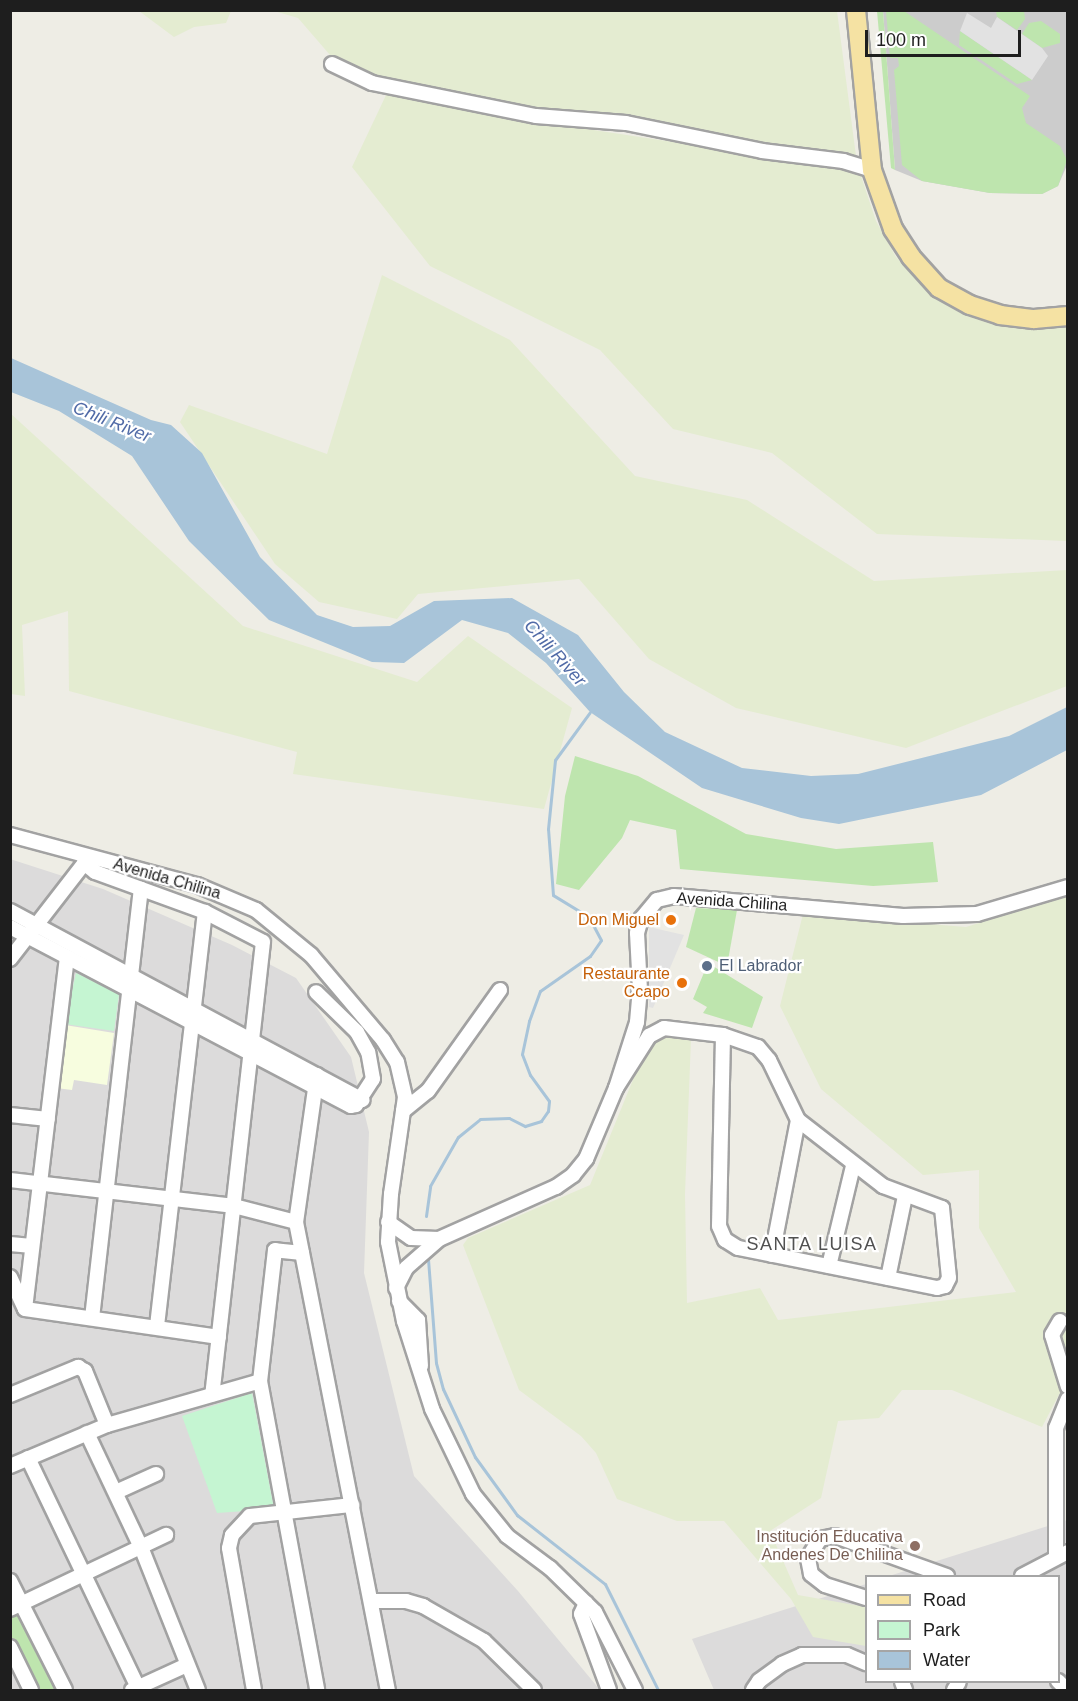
<!DOCTYPE html>
<meta charset="utf-8">
<style>
body{margin:0}
#map{position:relative;width:1078px;height:1701px;overflow:hidden;background:#eeede5;font-family:Arial,sans-serif}
div>[style]{position:absolute}
[style*='--x']{left:calc(var(--x)*1px);top:calc(var(--y)*1px);width:calc(var(--w)*1px);rotate:calc(var(--a)*1deg)}
.residential>*{inset:0;background:#dcdbdb}
.education>*{inset:0;background:#f7fddf}
.religious>*{inset:0;background:#ccc}
.farmland>*{inset:0;background:#e4ecd1}
.grass>*{inset:0;background:#bee5ae}
.park>*{inset:0;background:#c5f5d2}
.parking>*{inset:0;background:#e2e2e2}
.water>*{inset:0;background:#a8c4d9}
.stream>*{height:3px;margin:-1.5px;padding:0 1.5px;transform-origin:1.5px;border-radius:1.5px;background:#a8c4d9}
.roads{filter:drop-shadow(2px 0 #a2a2a2) drop-shadow(-2px 0 #a2a2a2) drop-shadow(0 2px #a2a2a2) drop-shadow(0 -2px #a2a2a2)}
.minor>*{height:14px;margin:-7px;padding:0 7px;transform-origin:7px;border-radius:7px;background:#fff}
.major>*{height:18px;margin:-9px;padding:0 9px;transform-origin:9px;border-radius:9px;background:#f5e2a3}
.dots>*{width:16px;height:16px;translate:-50% -50%;box-sizing:border-box;border:3px solid #fff;border-radius:50%}
span{translate:-50% -50%;white-space:nowrap;text-align:center;line-height:1.15;-webkit-text-stroke:4.5px #fff;paint-order:stroke}
.street-label{font-size:16px;color:#1e1e1e}
.food-label{font-size:16px;color:#c56008}
.right{translate:-100% -50%;text-align:right}
.service-label{font-size:16px;color:#4e5e75}
.left{translate:0 -50%;text-align:left}
.education-label{font-size:16px;color:#785e54}
.water-label{font-size:18px;color:#516ba7;font-style:italic}
.neighbourhood-label{font-size:18px;color:#515151;letter-spacing:1.5px}
.frame{position:absolute;inset:0;border:12px solid #1e1e1e;pointer-events:none}
.legend{position:absolute;left:865px;top:1575px;width:195px;height:108px;box-sizing:border-box;background:#fff;border:2px solid #a5a5a5;margin:0;padding:8px 10px;list-style:none;font-size:18px;color:#1e1e1e}
.legend li{display:flex;align-items:center;gap:12px;height:30px}
.legend b{width:30px;border:2px solid #a5a5a5}
.scale{position:absolute;left:865px;top:30px;width:156px;height:27px;box-sizing:border-box;border:3px solid #1e1e1e;border-top:0;padding-left:8px;font-size:18px;line-height:21px;white-space:nowrap;color:#1e1e1e;-webkit-text-stroke:4px #fff;paint-order:stroke}
</style>
<div id="map">
<div class="residential">
<i style="clip-path:polygon(10px 859px,103px 889px,232px 945px,296px 978px,351px 1057px,369px 1132px,364px 1273px,414px 1476px,518px 1591px,600px 1690px,11px 1690px)"></i>
<i style="clip-path:polygon(1067px 1520px,1067px 1690px,714px 1690px,692px 1639px,866px 1584px,866px 1682px,1058px 1682px,1058px 1576px,889px 1576px)"></i>
</div>
<div class="education">
<i style="clip-path:polygon(65px 1025px,114px 1033px,107px 1085px,74px 1080px,72px 1090px,56px 1088px)"></i>
</div>
<div class="religious">
<i style="clip-path:polygon(883px 11px,1067px 11px,1067px 165px,1058px 186px,1042px 194px,990px 193px,922px 181px,895px 170px)"></i>
</div>
<div class="farmland">
<i style="clip-path:polygon(139px 11px,231px 11px,226px 23px,194px 27px,174px 37px)"></i>
<i style="clip-path:polygon(274px 11px,837px 11px,856px 156px,765px 148px,380px 82px,330px 55px,298px 18px)"></i>
<i style="clip-path:polygon(387px 93px,534px 121px,859px 170px,876px 221px,896px 257px,936px 297px,988px 320px,1036px 329px,1067px 324px,1067px 541px,877px 534px,772px 453px,673px 429px,600px 350px,430px 266px,352px 167px)"></i>
<i style="clip-path:polygon(382px 275px,510px 340px,635px 476px,747px 500px,874px 581px,1067px 570px,1067px 686px,906px 748px,736px 708px,649px 659px,579px 579px,418px 594px,397px 619px,319px 602px,275px 564px,180px 422px,189px 405px,327px 454px)"></i>
<i style="clip-path:polygon(10px 413px,243px 626px,417px 682px,468px 636px,572px 708px,544px 809px,293px 774px,297px 752px,69px 691px,68px 611px,22px 625px,25px 696px,11px 694px)"></i>
<i style="clip-path:polygon(1067px 896px,1067px 1387px,1063px 1387px,1042px 1427px,952px 1390px,902px 1390px,879px 1418px,838px 1421px,821px 1498px,770px 1531px,798px 1595px,866px 1607px,866px 1646px,813px 1637px,791px 1599px,724px 1521px,677px 1521px,617px 1499px,596px 1453px,581px 1436px,519px 1390px,463px 1245px,468px 1238px,590px 1185px,648px 1043px,661px 1035px,691px 1039px,685px 1194px,687px 1303px,760px 1288px,778px 1320px,1016px 1292px,979px 1228px,979px 1170px,923px 1175px,821px 1089px,780px 1006px,803px 914px,966px 927px)"></i>
</div>
<div class="grass">
<i style="clip-path:polygon(877px 11px,883px 11px,895px 170px,891px 168px)"></i>
<i style="clip-path:polygon(886px 11px,904px 11px,1030px 96px,1022px 108px,1026px 123px,1060px 146px,1067px 160px,1058px 186px,1042px 194px,990px 193px,922px 181px,902px 165px,894px 70px,899px 66px,898px 58px,890px 58px)"></i>
<i style="clip-path:polygon(996px 11px,1024px 11px,1025px 19px,1017px 30px,997px 17px)"></i>
<i style="clip-path:polygon(1041px 21px,1060px 34px,1060px 43px,1042px 48px,1022px 34px,1029px 23px)"></i>
<i style="clip-path:polygon(960px 31px,1032px 80px,1017px 84px,959px 45px)"></i>
<i style="clip-path:polygon(575px 756px,638px 776px,746px 834px,836px 849px,933px 842px,938px 882px,873px 886px,680px 869px,676px 830px,630px 820px,622px 838px,579px 890px,556px 884px,565px 796px)"></i>
<i style="clip-path:polygon(696px 908px,737px 910px,727px 966px,686px 947px)"></i>
<i style="clip-path:polygon(708px 963px,763px 997px,752px 1028px,703px 1013px,707px 1007px,693px 999px)"></i>
<i style="clip-path:polygon(10px 1616px,19px 1616px,55px 1690px,34px 1690px,11px 1636px)"></i>
</div>
<div class="park">
<i style="clip-path:polygon(76px 973px,119px 994px,114px 1031px,65px 1024px)"></i>
<i style="clip-path:polygon(252px 1393px,274px 1509px,217px 1513px,182px 1416px)"></i>
</div>
<div class="parking">
<i style="clip-path:polygon(967px 13px,991px 28px,997px 17px,1042px 48px,1048px 56px,1032px 80px,960px 31px)"></i>
<i style="clip-path:polygon(649px 927px,684px 935px,653px 1008px,649px 1007px)"></i>
</div>
<div class="water">
<i style="clip-path:polygon(11px 358px,151px 420px,171px 425px,202px 453px,260px 557px,317px 615px,353px 627px,390px 626px,434px 601px,512px 598px,578px 635px,624px 692px,665px 732px,742px 768px,811px 776px,858px 774px,1009px 736px,1067px 707px,1067px 750px,981px 795px,839px 824px,801px 818px,702px 788px,590px 712px,546px 663px,508px 633px,462px 620px,404px 663px,372px 662px,269px 620px,189px 541px,132px 456px,59px 411px,11px 392px)"></i>
</div>
<div class="stream">
<i style="--x:426;--y:1216;--w:30;--a:-82"></i>
<i style="--x:430;--y:1186;--w:56;--a:-60.3"></i>
<i style="--x:458;--y:1137;--w:28;--a:-39"></i>
<i style="--x:480;--y:1119;--w:29;--a:-2"></i>
<i style="--x:509;--y:1118;--w:18;--a:27"></i>
<i style="--x:525;--y:1126;--w:17;--a:-17"></i>
<i style="--x:541;--y:1121;--w:12;--a:-55"></i>
<i style="--x:548;--y:1111;--w:10;--a:-84"></i>
<i style="--x:549;--y:1101;--w:32;--a:-126"></i>
<i style="--x:530;--y:1075;--w:22;--a:-111"></i>
<i style="--x:522;--y:1054;--w:34;--a:-78"></i>
<i style="--x:529;--y:1021;--w:32;--a:-70"></i>
<i style="--x:540;--y:991;--w:61;--a:-35"></i>
<i style="--x:590;--y:956;--w:19;--a:-55"></i>
<i style="--x:601;--y:940;--w:26;--a:-118"></i>
<i style="--x:589;--y:917;--w:42;--a:-148.6"></i>
<i style="--x:553;--y:895;--w:66;--a:-94.3"></i>
<i style="--x:548;--y:829;--w:69;--a:-84.2"></i>
<i style="--x:555;--y:760;--w:59;--a:-53.9"></i>
<i style="--x:428;--y:1259;--w:104;--a:85.6"></i>
<i style="--x:436;--y:1363;--w:27;--a:75"></i>
<i style="--x:443;--y:1389;--w:75;--a:64.8"></i>
<i style="--x:475;--y:1457;--w:72;--a:54.1"></i>
<i style="--x:517;--y:1515;--w:112;--a:38.1"></i>
<i style="--x:605;--y:1584;--w:119;--a:63.4"></i>
</div>
<div class="roads">
<div class="minor">
<i style="--x:332;--y:64;--w:44;--a:25.4"></i>
<i style="--x:372;--y:83;--w:167;--a:11.4"></i>
<i style="--x:536;--y:116;--w:90;--a:4.4"></i>
<i style="--x:626;--y:123;--w:139;--a:11.6"></i>
<i style="--x:762;--y:151;--w:82;--a:7"></i>
<i style="--x:843;--y:161;--w:30;--a:17"></i>
<i style="--x:10;--y:835;--w:194;--a:15"></i>
<i style="--x:197;--y:885;--w:64;--a:23"></i>
<i style="--x:256;--y:910;--w:71;--a:39.3"></i>
<i style="--x:311;--y:955;--w:111;--a:49.7"></i>
<i style="--x:383;--y:1040;--w:26;--a:58"></i>
<i style="--x:397;--y:1062;--w:36;--a:77"></i>
<i style="--x:405;--y:1097;--w:98;--a:98.2"></i>
<i style="--x:391;--y:1194;--w:48;--a:93.6"></i>
<i style="--x:388;--y:1242;--w:81;--a:78.6"></i>
<i style="--x:404;--y:1321;--w:92;--a:72.3"></i>
<i style="--x:432;--y:1409;--w:94;--a:64.2"></i>
<i style="--x:473;--y:1494;--w:54;--a:51"></i>
<i style="--x:507;--y:1536;--w:54;--a:36.7"></i>
<i style="--x:550;--y:1568;--w:63;--a:44.4"></i>
<i style="--x:595;--y:1612;--w:88;--a:62.9"></i>
<i style="--x:84;--y:863;--w:14;--a:39"></i>
<i style="--x:95;--y:872;--w:117;--a:20"></i>
<i style="--x:205;--y:912;--w:65;--a:27.3"></i>
<i style="--x:263;--y:942;--w:455;--a:96.4"></i>
<i style="--x:10;--y:911;--w:400;--a:28.2"></i>
<i style="--x:10;--y:927;--w:385;--a:27.7"></i>
<i style="--x:351;--y:1106;--w:5;--a:-11"></i>
<i style="--x:356;--y:1105;--w:31;--a:-57"></i>
<i style="--x:373;--y:1079;--w:27;--a:-100"></i>
<i style="--x:368;--y:1052;--w:23;--a:-119"></i>
<i style="--x:357;--y:1032;--w:57;--a:-135.7"></i>
<i style="--x:10;--y:959;--w:129;--a:-52.2"></i>
<i style="--x:317;--y:1075;--w:148;--a:98.1"></i>
<i style="--x:296;--y:1222;--w:477;--a:78.9"></i>
<i style="--x:616;--y:1088;--w:62;--a:-57.6"></i>
<i style="--x:649;--y:1036;--w:17;--a:-28"></i>
<i style="--x:664;--y:1028;--w:59;--a:6.8"></i>
<i style="--x:723;--y:1035;--w:37;--a:19"></i>
<i style="--x:758;--y:1047;--w:17;--a:50"></i>
<i style="--x:769;--y:1060;--w:67;--a:64.2"></i>
<i style="--x:798;--y:1120;--w:108;--a:37.8"></i>
<i style="--x:883;--y:1186;--w:63;--a:20.4"></i>
<i style="--x:942;--y:1208;--w:70;--a:84.3"></i>
<i style="--x:949;--y:1278;--w:9;--a:117"></i>
<i style="--x:945;--y:1286;--w:8;--a:166"></i>
<i style="--x:937;--y:1288;--w:203;--a:-168.6"></i>
<i style="--x:738;--y:1248;--w:15;--a:-148"></i>
<i style="--x:725;--y:1240;--w:15;--a:-113"></i>
<i style="--x:719;--y:1226;--w:191;--a:-88.8"></i>
<i style="--x:403;--y:1111;--w:32;--a:-39"></i>
<i style="--x:428;--y:1091;--w:124;--a:-54.5"></i>
<i style="--x:10;--y:1115;--w:38;--a:6"></i>
<i style="--x:10;--y:1180;--w:226;--a:6.6"></i>
<i style="--x:234;--y:1206;--w:64;--a:14.5"></i>
<i style="--x:388;--y:1222;--w:28;--a:35"></i>
<i style="--x:411;--y:1238;--w:28;--a:2"></i>
<i style="--x:439;--y:1239;--w:128;--a:-24"></i>
<i style="--x:556;--y:1187;--w:21;--a:-35"></i>
<i style="--x:573;--y:1175;--w:21;--a:-51"></i>
<i style="--x:586;--y:1159;--w:77;--a:-67.1"></i>
<i style="--x:616;--y:1088;--w:69;--a:-72.3"></i>
<i style="--x:637;--y:1022;--w:32;--a:-85"></i>
<i style="--x:640;--y:990;--w:57;--a:-93"></i>
<i style="--x:637;--y:933;--w:15;--a:-74"></i>
<i style="--x:641;--y:919;--w:25;--a:-50"></i>
<i style="--x:657;--y:900;--w:17;--a:-13"></i>
<i style="--x:674;--y:896;--w:230;--a:5"></i>
<i style="--x:903;--y:916;--w:74;--a:-1.5"></i>
<i style="--x:977;--y:914;--w:95;--a:-16.5"></i>
<i style="--x:10;--y:1244;--w:22;--a:5"></i>
<i style="--x:302;--y:1253;--w:27;--a:-174"></i>
<i style="--x:275;--y:1250;--w:132;--a:96.5"></i>
<i style="--x:260;--y:1381;--w:314;--a:79.5"></i>
<i style="--x:772;--y:1255;--w:137;--a:-79.1"></i>
<i style="--x:829;--y:1266;--w:103;--a:-76.5"></i>
<i style="--x:10;--y:1277;--w:33;--a:65"></i>
<i style="--x:888;--y:1278;--w:84;--a:-78.3"></i>
<i style="--x:396;--y:1288;--w:22;--a:-63"></i>
<i style="--x:406;--y:1268;--w:43;--a:-41.2"></i>
<i style="--x:399;--y:1301;--w:27;--a:45"></i>
<i style="--x:418;--y:1320;--w:46;--a:86.3"></i>
<i style="--x:25;--y:1309;--w:354;--a:-83.2"></i>
<i style="--x:25;--y:1309;--w:196;--a:8.2"></i>
<i style="--x:92;--y:1318;--w:432;--a:-83.5"></i>
<i style="--x:1060;--y:1321;--w:16;--a:120"></i>
<i style="--x:1052;--y:1335;--w:54;--a:72.9"></i>
<i style="--x:157;--y:1326;--w:417;--a:-83.4"></i>
<i style="--x:10;--y:1395;--w:74;--a:-22.4"></i>
<i style="--x:78;--y:1367;--w:8;--a:30"></i>
<i style="--x:85;--y:1371;--w:58;--a:67.8"></i>
<i style="--x:87;--y:1433;--w:126;--a:64.7"></i>
<i style="--x:141;--y:1547;--w:154;--a:68.3"></i>
<i style="--x:28;--y:1458;--w:257;--a:64.4"></i>
<i style="--x:10;--y:1466;--w:105;--a:-22.9"></i>
<i style="--x:107;--y:1425;--w:159;--a:-16"></i>
<i style="--x:116;--y:1492;--w:44;--a:-24.2"></i>
<i style="--x:1056;--y:1555;--w:127;--a:-90"></i>
<i style="--x:1056;--y:1428;--w:31;--a:-68"></i>
<i style="--x:1022;--y:1576;--w:52;--a:-27.6"></i>
<i style="--x:10;--y:1581;--w:122;--a:63.2"></i>
<i style="--x:866;--y:1598;--w:43;--a:-162.4"></i>
<i style="--x:825;--y:1585;--w:18;--a:-142"></i>
<i style="--x:811;--y:1574;--w:16;--a:-101"></i>
<i style="--x:808;--y:1558;--w:22;--a:-58"></i>
<i style="--x:820;--y:1539;--w:15;--a:-11"></i>
<i style="--x:835;--y:1536;--w:119;--a:19.7"></i>
<i style="--x:371;--y:1601;--w:35;--a:0"></i>
<i style="--x:406;--y:1601;--w:18;--a:16"></i>
<i style="--x:423;--y:1606;--w:70;--a:29.8"></i>
<i style="--x:484;--y:1641;--w:70;--a:44.4"></i>
<i style="--x:586;--y:1603;--w:12;--a:114"></i>
<i style="--x:581;--y:1614;--w:81;--a:69.8"></i>
<i style="--x:10;--y:1609;--w:173;--a:-25.4"></i>
<i style="--x:10;--y:1647;--w:48;--a:64"></i>
<i style="--x:1058;--y:1681;--w:13;--a:45"></i>
<i style="--x:902;--y:1682;--w:9;--a:69"></i>
<i style="--x:132;--y:1690;--w:60;--a:-24.4"></i>
<i style="--x:254;--y:1690;--w:144;--a:-100"></i>
<i style="--x:229;--y:1548;--w:13;--a:-77"></i>
<i style="--x:232;--y:1535;--w:26;--a:-47"></i>
<i style="--x:250;--y:1516;--w:103;--a:-6.2"></i>
<i style="--x:753;--y:1690;--w:11;--a:-56"></i>
<i style="--x:759;--y:1681;--w:29;--a:-36"></i>
<i style="--x:782;--y:1664;--w:22;--a:-24"></i>
<i style="--x:802;--y:1655;--w:45;--a:0"></i>
<i style="--x:847;--y:1655;--w:21;--a:23"></i>
<i style="--x:954;--y:1690;--w:9;--a:-58"></i>
</div>
<div class="major">
<i style="--x:856;--y:10;--w:161;--a:84.3"></i>
<i style="--x:872;--y:170;--w:63;--a:70.4"></i>
<i style="--x:893;--y:229;--w:33;--a:57"></i>
<i style="--x:911;--y:257;--w:42;--a:47.9"></i>
<i style="--x:939;--y:288;--w:35;--a:29"></i>
<i style="--x:970;--y:305;--w:32;--a:18"></i>
<i style="--x:1000;--y:315;--w:34;--a:7"></i>
<i style="--x:1034;--y:319;--w:34;--a:-5"></i>
</div>
</div>
<div class="dots">
<i style="left:671px;top:920px;background:#e8710a"></i>
<i style="left:707px;top:966px;background:#5c6f8a"></i>
<i style="left:682px;top:983px;background:#e8710a"></i>
<i style="left:915px;top:1546px;background:#8d6e63"></i>
</div>
<div class="street-label">
<span style="left:167px;top:879px;rotate:16deg">Avenida Chilina</span>
<span style="left:732px;top:902px;rotate:4deg">Avenida Chilina</span>
</div>
<div class="food-label">
<span class="right" style="left:659px;top:920px">Don Miguel</span>
<span class="right" style="left:670px;top:983px">Restaurante<br>Ccapo</span>
</div>
<div class="service-label">
<span class="left" style="left:719px;top:966px">El Labrador</span>
</div>
<div class="education-label">
<span class="right" style="left:903px;top:1546px">Institución Educativa<br>Andenes De Chilina</span>
</div>
<div class="water-label">
<span style="left:112px;top:422px;rotate:22deg">Chili River</span>
<span style="left:555px;top:653px;rotate:48deg">Chili River</span>
</div>
<div class="neighbourhood-label">
<span style="left:812px;top:1244px">SANTA LUISA</span>
</div>
<div class="frame"></div>
<ul class="legend">
<li><b style="height:8px;background:#f5e2a3"></b>Road</li>
<li><b style="height:16px;background:#c5f5d2"></b>Park</li>
<li><b style="height:16px;background:#a8c4d9"></b>Water</li>
</ul>
<div class="scale">100 m</div>
</div>
